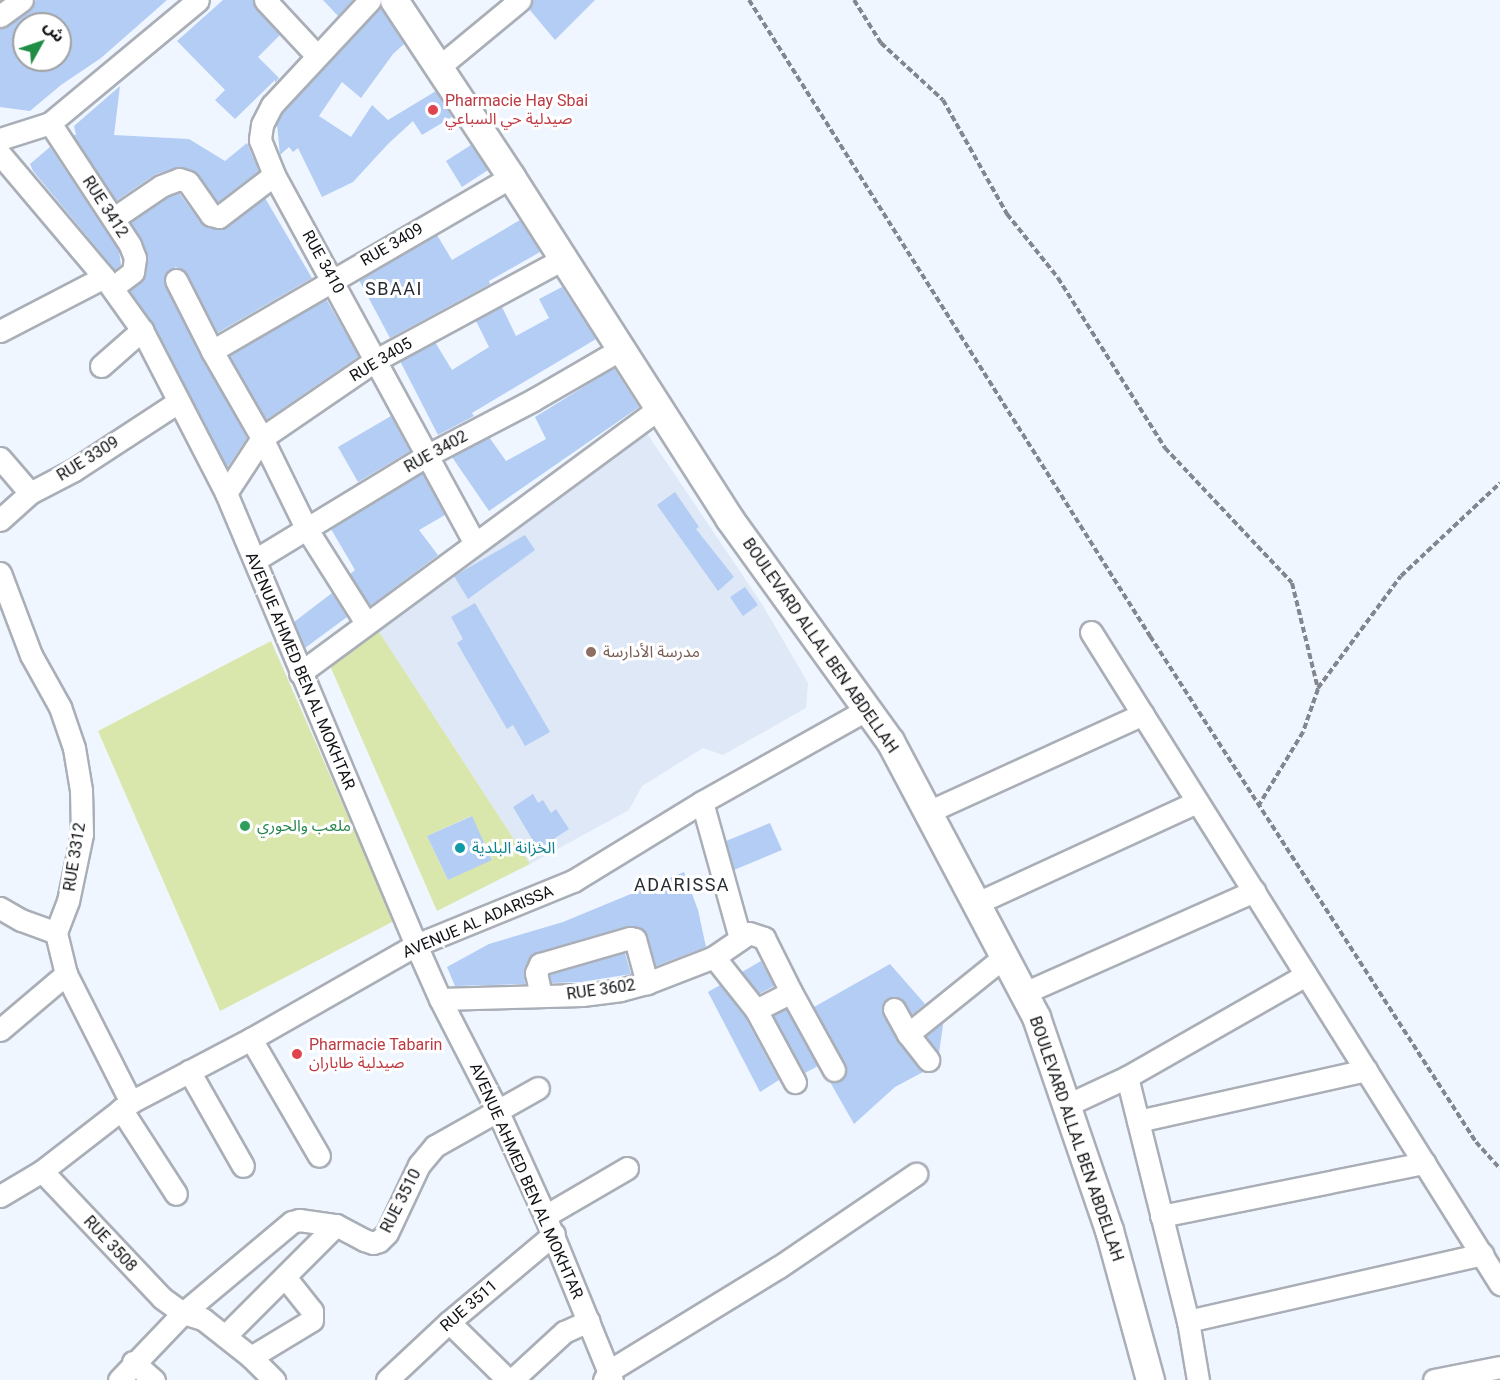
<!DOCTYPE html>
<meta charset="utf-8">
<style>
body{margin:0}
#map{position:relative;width:1500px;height:1380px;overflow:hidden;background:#f0f6ff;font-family:Roboto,"Noto Sans Arabic",sans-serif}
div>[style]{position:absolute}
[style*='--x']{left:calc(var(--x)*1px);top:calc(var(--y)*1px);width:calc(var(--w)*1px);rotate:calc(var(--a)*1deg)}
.built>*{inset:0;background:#dee8f6}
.green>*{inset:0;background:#d9e6ac}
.building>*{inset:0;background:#b3cdf5}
.path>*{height:4px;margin-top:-2px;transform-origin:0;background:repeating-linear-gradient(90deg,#83878d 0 6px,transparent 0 9px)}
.roads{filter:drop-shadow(2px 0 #aaafb7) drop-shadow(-2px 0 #aaafb7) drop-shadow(0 2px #aaafb7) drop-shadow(0 -2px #aaafb7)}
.minor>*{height:21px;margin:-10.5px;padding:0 10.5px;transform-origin:10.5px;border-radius:10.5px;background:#fff}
.tertiary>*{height:27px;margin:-13.5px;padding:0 13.5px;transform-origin:13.5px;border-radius:13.5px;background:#fff}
.dots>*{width:16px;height:16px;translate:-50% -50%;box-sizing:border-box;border:3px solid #fff;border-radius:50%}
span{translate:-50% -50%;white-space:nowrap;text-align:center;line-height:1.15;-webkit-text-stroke:6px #fff;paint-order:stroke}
.health-label{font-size:16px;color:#be3a42}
.left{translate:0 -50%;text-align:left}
.street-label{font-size:16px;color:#101215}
.education-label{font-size:16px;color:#785e54}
.leisure-label{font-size:16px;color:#27864d}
.culture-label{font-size:16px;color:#0d838f}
.neighbourhood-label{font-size:18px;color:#282c33;letter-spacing:1.5px}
.north{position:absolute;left:12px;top:12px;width:60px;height:60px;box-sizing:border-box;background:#fff;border:2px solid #9fa0a1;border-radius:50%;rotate:50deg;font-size:16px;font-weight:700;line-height:24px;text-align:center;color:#101215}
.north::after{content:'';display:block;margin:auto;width:21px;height:27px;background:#208d44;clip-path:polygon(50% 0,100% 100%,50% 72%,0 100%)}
</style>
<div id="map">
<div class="built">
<i style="clip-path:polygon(638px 420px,762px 604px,808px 683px,806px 708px,723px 755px,703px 748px,642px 786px,629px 810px,530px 864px,372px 621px)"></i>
</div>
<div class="green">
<i style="clip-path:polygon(evenodd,372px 621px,530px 864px,437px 911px,324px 652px,372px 621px,471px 816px,492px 859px,448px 880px,427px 836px,471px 816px)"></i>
<i style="clip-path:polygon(271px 641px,394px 921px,220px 1011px,98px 731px)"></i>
</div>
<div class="building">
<i style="clip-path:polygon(evenodd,36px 0,167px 0,101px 58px,61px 85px,30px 111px,0 107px,0 29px,30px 10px,36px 0,24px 24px,60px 24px,60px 60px,24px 60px,24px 24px)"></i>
<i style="clip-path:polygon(223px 0,253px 0,256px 9px,280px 35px,258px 57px,279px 78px,275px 83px,275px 80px,235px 119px,215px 100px,225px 90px,177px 41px)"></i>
<i style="clip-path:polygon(323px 0,353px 0,338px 16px)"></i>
<i style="clip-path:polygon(532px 0,595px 0,555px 40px,529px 9px)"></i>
<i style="clip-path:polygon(380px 7px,404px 44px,393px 54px,361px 98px,342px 82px,319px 116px,351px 137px,372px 105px,388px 120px,436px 91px,452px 117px,422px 135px,413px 121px,388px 144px,353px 182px,322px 197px,298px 148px,293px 152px,289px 147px,280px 155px,277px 124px,283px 112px)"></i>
<i style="clip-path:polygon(120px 86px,114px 135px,189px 139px,225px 161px,247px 143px,259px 171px,218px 202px,198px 175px,182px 167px,156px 174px,116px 201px,73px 135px,76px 135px,74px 126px)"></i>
<i style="clip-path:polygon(471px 145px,488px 170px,462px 187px,446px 161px)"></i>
<i style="clip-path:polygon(50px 147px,119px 251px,121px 265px,115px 270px,33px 171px,30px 164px)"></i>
<i style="clip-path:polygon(179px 193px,201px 223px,216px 229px,227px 227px,265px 198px,312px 278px,217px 333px,187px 274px,176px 267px,165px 274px,165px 286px,247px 438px,227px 468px,153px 324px,130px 291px,145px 275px,148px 259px,142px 240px,130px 222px,167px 197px)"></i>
<i style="clip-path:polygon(520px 220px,540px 252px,489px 281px,490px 284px,390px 338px,359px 280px,437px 235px,452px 260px)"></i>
<i style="clip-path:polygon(562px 287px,596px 339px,472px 413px,474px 416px,438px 435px,400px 361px,435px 342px,452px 370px,489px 347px,476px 321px,502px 307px,516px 336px,549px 318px,539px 299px)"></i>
<i style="clip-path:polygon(326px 299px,359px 356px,266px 420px,229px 356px)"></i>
<i style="clip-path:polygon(614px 368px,639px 407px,489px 511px,452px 457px,489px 437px,506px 461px,546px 439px,535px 417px)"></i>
<i style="clip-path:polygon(391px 416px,410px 451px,358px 482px,338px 447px)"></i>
<i style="clip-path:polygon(422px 473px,445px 515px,419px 530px,438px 555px,370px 606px,350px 574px,355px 570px,331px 529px)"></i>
<i style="clip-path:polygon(675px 492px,699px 527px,696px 529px,734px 577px,718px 591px,657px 505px)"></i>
<i style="clip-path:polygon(525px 535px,535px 550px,468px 599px,454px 576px)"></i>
<i style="clip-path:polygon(745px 587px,758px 605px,743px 616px,730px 597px)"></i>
<i style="clip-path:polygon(332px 593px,347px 617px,305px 648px,294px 622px)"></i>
<i style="clip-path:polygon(475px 603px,550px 732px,525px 746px,513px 725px,507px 729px,457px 643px,463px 639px,451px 617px)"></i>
<i style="clip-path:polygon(533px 794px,538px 803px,543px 800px,551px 813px,556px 809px,569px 829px,538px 849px,513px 807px)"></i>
<i style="clip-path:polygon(472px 816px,492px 860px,448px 880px,427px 836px)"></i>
<i style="clip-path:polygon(770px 823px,782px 850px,734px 870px,726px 841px)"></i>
<i style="clip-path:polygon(684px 872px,698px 910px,706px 947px,656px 966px,644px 930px,627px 926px,532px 954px,524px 969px,525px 984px,455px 986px,447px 967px,489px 944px,563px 922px)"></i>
<i style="clip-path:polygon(625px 953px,631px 974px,581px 982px,551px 983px,549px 975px)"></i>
<i style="clip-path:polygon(761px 961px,774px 986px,759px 994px,742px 972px)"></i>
<i style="clip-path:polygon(890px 964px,925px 1004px,912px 1015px,901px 998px,888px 998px,883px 1003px,883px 1015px,898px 1042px,923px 1072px,895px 1087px,854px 1124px,830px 1082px,840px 1081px,845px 1077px,845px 1064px,814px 1007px)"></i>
<i style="clip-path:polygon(720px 985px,745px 1017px,779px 1080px,760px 1092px,708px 992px)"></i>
<i style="clip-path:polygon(786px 1009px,818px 1066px,805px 1073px,773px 1015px)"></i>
<i style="clip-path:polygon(942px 1023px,943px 1025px,939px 1053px,926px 1036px)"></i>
</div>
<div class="path">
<i style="--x:749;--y:0;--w:752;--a:57.77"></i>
<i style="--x:1150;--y:636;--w:602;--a:57.21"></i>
<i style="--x:1476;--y:1142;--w:36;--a:48"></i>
<i style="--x:854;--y:0;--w:51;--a:57.9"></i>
<i style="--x:881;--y:43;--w:84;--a:42.6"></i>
<i style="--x:943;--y:100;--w:131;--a:60.7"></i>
<i style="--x:1007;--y:214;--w:82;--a:51.4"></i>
<i style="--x:1058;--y:278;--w:201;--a:57.8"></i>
<i style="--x:1165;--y:448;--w:185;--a:46.7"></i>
<i style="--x:1292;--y:583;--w:109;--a:76.2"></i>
<i style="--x:1318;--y:689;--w:46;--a:109.2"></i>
<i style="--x:1303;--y:732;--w:85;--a:121.1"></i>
<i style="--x:1318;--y:688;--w:139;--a:-53.5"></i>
<i style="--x:1401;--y:576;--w:136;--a:-43.2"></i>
</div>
<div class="roads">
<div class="minor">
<i style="--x:265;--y:0;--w:76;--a:47.1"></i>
<i style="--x:370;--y:0;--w:144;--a:133"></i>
<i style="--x:272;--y:105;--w:22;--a:117"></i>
<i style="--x:262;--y:125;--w:15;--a:98"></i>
<i style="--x:260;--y:140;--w:38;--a:68"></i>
<i style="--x:274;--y:175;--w:419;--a:61.4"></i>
<i style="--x:0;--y:16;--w:27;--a:-36"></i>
<i style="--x:439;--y:67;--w:105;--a:-39.6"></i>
<i style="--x:50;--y:123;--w:146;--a:56.7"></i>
<i style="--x:130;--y:245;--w:14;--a:69"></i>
<i style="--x:135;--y:258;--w:14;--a:98"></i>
<i style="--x:133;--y:272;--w:26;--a:143"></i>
<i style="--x:0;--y:139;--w:52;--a:-17.7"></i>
<i style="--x:50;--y:123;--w:192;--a:-39.7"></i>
<i style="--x:0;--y:154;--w:161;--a:49.8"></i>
<i style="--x:104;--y:277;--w:65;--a:54.4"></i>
<i style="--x:142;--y:330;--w:183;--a:62.7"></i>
<i style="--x:226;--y:493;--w:490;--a:67.2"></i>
<i style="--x:416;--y:945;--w:59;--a:66"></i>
<i style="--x:440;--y:999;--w:125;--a:62.8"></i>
<i style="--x:497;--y:1110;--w:116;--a:65.6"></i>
<i style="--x:545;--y:1216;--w:177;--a:67.8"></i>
<i style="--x:114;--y:218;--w:57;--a:-34.2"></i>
<i style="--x:161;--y:186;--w:19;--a:-21"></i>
<i style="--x:179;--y:179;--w:9;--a:18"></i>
<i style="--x:188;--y:182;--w:40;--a:55.1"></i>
<i style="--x:211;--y:215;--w:8;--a:14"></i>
<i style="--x:219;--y:217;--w:69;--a:-37.4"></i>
<i style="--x:176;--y:280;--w:80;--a:63.1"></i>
<i style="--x:212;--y:351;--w:100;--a:60.1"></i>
<i style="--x:262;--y:438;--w:100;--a:63.9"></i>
<i style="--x:306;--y:528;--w:112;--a:57.7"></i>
<i style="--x:0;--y:331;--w:117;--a:-27.4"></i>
<i style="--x:212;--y:351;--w:346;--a:-30.2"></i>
<i style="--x:101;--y:366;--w:55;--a:-41.3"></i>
<i style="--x:0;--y:458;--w:46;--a:49.4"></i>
<i style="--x:226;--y:493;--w:66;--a:-56.8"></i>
<i style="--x:262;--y:438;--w:138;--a:-34.4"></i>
<i style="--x:376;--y:360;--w:213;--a:-28.4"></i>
<i style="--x:0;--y:520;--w:40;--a:-42"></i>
<i style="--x:30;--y:493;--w:50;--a:-27.6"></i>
<i style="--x:74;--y:470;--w:124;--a:-33.2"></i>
<i style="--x:255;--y:560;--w:202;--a:-31.3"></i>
<i style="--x:428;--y:455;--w:119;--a:-27.6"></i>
<i style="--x:533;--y:400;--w:102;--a:-30.1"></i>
<i style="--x:0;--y:573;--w:88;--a:69.3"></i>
<i style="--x:31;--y:655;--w:60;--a:60.9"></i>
<i style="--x:60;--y:707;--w:43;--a:71.1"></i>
<i style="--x:74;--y:748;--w:43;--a:80.5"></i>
<i style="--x:81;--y:790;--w:44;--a:88.7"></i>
<i style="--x:82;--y:834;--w:68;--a:101.8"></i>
<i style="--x:68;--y:901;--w:34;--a:111"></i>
<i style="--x:56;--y:933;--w:42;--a:76.3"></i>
<i style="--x:66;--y:974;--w:144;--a:63.1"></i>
<i style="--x:1091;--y:632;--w:770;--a:57.9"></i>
<i style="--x:300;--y:673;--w:445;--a:-36.4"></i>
<i style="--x:702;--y:802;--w:141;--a:74.4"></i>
<i style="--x:928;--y:812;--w:236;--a:-24.5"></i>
<i style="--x:977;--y:903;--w:242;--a:-24.7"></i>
<i style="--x:0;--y:908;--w:24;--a:30"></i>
<i style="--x:21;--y:920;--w:37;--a:20"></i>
<i style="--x:714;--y:957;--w:68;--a:51.6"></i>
<i style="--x:756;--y:1010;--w:82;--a:61.6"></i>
<i style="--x:1024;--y:993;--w:252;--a:-23.9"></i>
<i style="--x:541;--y:996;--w:24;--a:-102"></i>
<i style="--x:536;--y:973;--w:10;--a:-66"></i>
<i style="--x:540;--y:964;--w:94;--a:-16.1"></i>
<i style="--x:630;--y:938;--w:5;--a:11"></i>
<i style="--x:635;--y:939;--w:46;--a:74.7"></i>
<i style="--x:440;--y:999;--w:142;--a:-1.6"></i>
<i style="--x:582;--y:995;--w:38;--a:-7"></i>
<i style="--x:620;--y:990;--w:28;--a:-15"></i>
<i style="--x:647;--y:983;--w:72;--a:-21.2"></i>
<i style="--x:714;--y:957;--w:42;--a:-34.4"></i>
<i style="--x:749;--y:933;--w:16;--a:18"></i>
<i style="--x:764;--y:938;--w:60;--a:63.4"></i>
<i style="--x:894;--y:1009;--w:29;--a:61"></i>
<i style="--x:908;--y:1034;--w:33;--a:52"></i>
<i style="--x:756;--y:1010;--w:39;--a:-27"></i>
<i style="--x:791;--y:992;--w:89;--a:61.1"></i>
<i style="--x:0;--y:1030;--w:87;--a:-40.3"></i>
<i style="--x:908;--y:1034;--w:124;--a:-38.8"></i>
<i style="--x:251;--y:1039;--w:135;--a:59.8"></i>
<i style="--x:189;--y:1071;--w:109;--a:60.4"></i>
<i style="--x:1127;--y:1077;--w:252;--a:76"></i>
<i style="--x:1188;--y:1321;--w:60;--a:80.4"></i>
<i style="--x:1067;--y:1105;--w:66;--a:-25"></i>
<i style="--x:1127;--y:1077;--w:206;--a:-29.7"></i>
<i style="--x:121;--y:1109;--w:101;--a:57.1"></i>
<i style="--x:1138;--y:1121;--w:234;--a:-12.6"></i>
<i style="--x:42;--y:1171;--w:175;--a:46.6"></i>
<i style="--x:162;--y:1298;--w:26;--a:36"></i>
<i style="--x:183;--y:1313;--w:21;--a:17"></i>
<i style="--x:203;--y:1319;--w:61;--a:38.4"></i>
<i style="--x:251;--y:1357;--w:33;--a:45"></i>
<i style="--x:0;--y:1196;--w:49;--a:-30.8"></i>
<i style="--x:42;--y:1171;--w:113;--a:-37.8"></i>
<i style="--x:131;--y:1102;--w:136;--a:-27.7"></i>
<i style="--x:251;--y:1039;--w:190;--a:-29.7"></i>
<i style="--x:416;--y:945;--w:170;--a:-22.2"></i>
<i style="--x:573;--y:881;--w:151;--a:-31.5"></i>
<i style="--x:702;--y:802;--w:190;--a:-29.3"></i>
<i style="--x:545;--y:1216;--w:95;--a:-30.3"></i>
<i style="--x:1161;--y:1216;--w:269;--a:-11.4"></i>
<i style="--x:1188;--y:1321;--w:302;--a:-12.8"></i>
<i style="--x:449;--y:1322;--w:83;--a:44.5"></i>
<i style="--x:225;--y:1336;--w:157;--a:-45"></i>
<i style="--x:251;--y:1357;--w:71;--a:-31.2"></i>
<i style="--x:312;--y:1320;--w:9;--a:-90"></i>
<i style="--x:312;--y:1311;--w:43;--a:-128.5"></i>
<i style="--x:133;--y:1362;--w:28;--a:41"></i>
<i style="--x:119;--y:1380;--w:93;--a:-46.3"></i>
<i style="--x:183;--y:1313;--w:142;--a:-39.9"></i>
<i style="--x:292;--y:1222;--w:7;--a:-16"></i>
<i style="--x:299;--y:1220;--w:37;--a:8"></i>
<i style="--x:336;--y:1225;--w:32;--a:28"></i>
<i style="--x:364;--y:1240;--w:9;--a:18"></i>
<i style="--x:373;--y:1243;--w:6;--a:-18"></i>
<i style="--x:379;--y:1241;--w:11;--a:-45"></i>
<i style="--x:387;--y:1233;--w:75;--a:-64.8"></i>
<i style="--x:419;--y:1165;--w:25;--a:-50"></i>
<i style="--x:435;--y:1146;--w:118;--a:-29.4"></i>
<i style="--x:387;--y:1380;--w:85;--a:-43.1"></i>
<i style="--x:449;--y:1322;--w:137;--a:-40"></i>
<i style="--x:512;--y:1380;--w:71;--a:-42.7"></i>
<i style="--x:564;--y:1332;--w:27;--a:-24"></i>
<i style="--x:604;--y:1380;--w:10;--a:-61"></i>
<i style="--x:609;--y:1371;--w:199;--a:-31.5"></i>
<i style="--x:779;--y:1267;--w:166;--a:-34.2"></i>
<i style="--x:1434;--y:1380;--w:67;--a:-11.1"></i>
</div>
<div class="tertiary">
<i style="--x:394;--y:0;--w:212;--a:56.5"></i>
<i style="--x:511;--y:177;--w:405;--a:57.4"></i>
<i style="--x:729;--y:518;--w:275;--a:54.2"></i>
<i style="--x:890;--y:741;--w:312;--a:62.1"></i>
<i style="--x:1036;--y:1017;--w:225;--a:71.1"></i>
<i style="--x:1109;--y:1230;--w:156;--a:74.7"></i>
</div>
</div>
<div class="dots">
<i style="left:433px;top:110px;background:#e0444e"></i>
<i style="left:591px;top:652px;background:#8d6e63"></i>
<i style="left:245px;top:826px;background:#2e9e5b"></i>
<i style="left:460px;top:848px;background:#0f9aa8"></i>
<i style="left:297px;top:1054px;background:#e0444e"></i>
</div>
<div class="health-label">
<span class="left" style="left:445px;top:110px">Pharmacie Hay Sbai<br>صيدلية حي السباعي</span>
<span class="left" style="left:309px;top:1054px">Pharmacie Tabarin<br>صيدلية طاباران</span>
</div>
<div class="street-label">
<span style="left:105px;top:207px;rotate:57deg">RUE 3412</span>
<span style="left:392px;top:245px;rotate:-30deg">RUE 3409</span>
<span style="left:323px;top:262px;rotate:61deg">RUE 3410</span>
<span style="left:381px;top:360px;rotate:-31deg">RUE 3405</span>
<span style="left:436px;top:452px;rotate:-29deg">RUE 3402</span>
<span style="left:88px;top:459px;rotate:-32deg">RUE 3309</span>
<span style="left:820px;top:646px;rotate:55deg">BOULEVARD ALLAL BEN ABDELLAH</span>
<span style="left:300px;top:671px;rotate:67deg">AVENUE AHMED BEN AL MOKHTAR</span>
<span style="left:75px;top:857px;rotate:-81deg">RUE 3312</span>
<span style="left:478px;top:922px;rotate:-23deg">AVENUE AL ADARISSA</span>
<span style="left:601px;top:990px;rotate:-8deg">RUE 3602</span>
<span style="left:1076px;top:1139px;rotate:71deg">BOULEVARD ALLAL BEN ABDELLAH</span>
<span style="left:526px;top:1181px;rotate:66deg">AVENUE AHMED BEN AL MOKHTAR</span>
<span style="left:401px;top:1201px;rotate:-63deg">RUE 3510</span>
<span style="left:110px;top:1244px;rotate:47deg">RUE 3508</span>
<span style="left:469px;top:1306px;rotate:-41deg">RUE 3511</span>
</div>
<div class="education-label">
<span class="left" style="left:603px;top:652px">مدرسة الأدارسة</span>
</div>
<div class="leisure-label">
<span class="left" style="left:257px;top:826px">ملعب والحوري</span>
</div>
<div class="culture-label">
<span class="left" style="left:472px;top:848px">الخزانة البلدية</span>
</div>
<div class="neighbourhood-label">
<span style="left:394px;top:289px">SBAAI</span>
<span style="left:682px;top:885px">ADARISSA</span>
</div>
<div class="north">ش</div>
</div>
